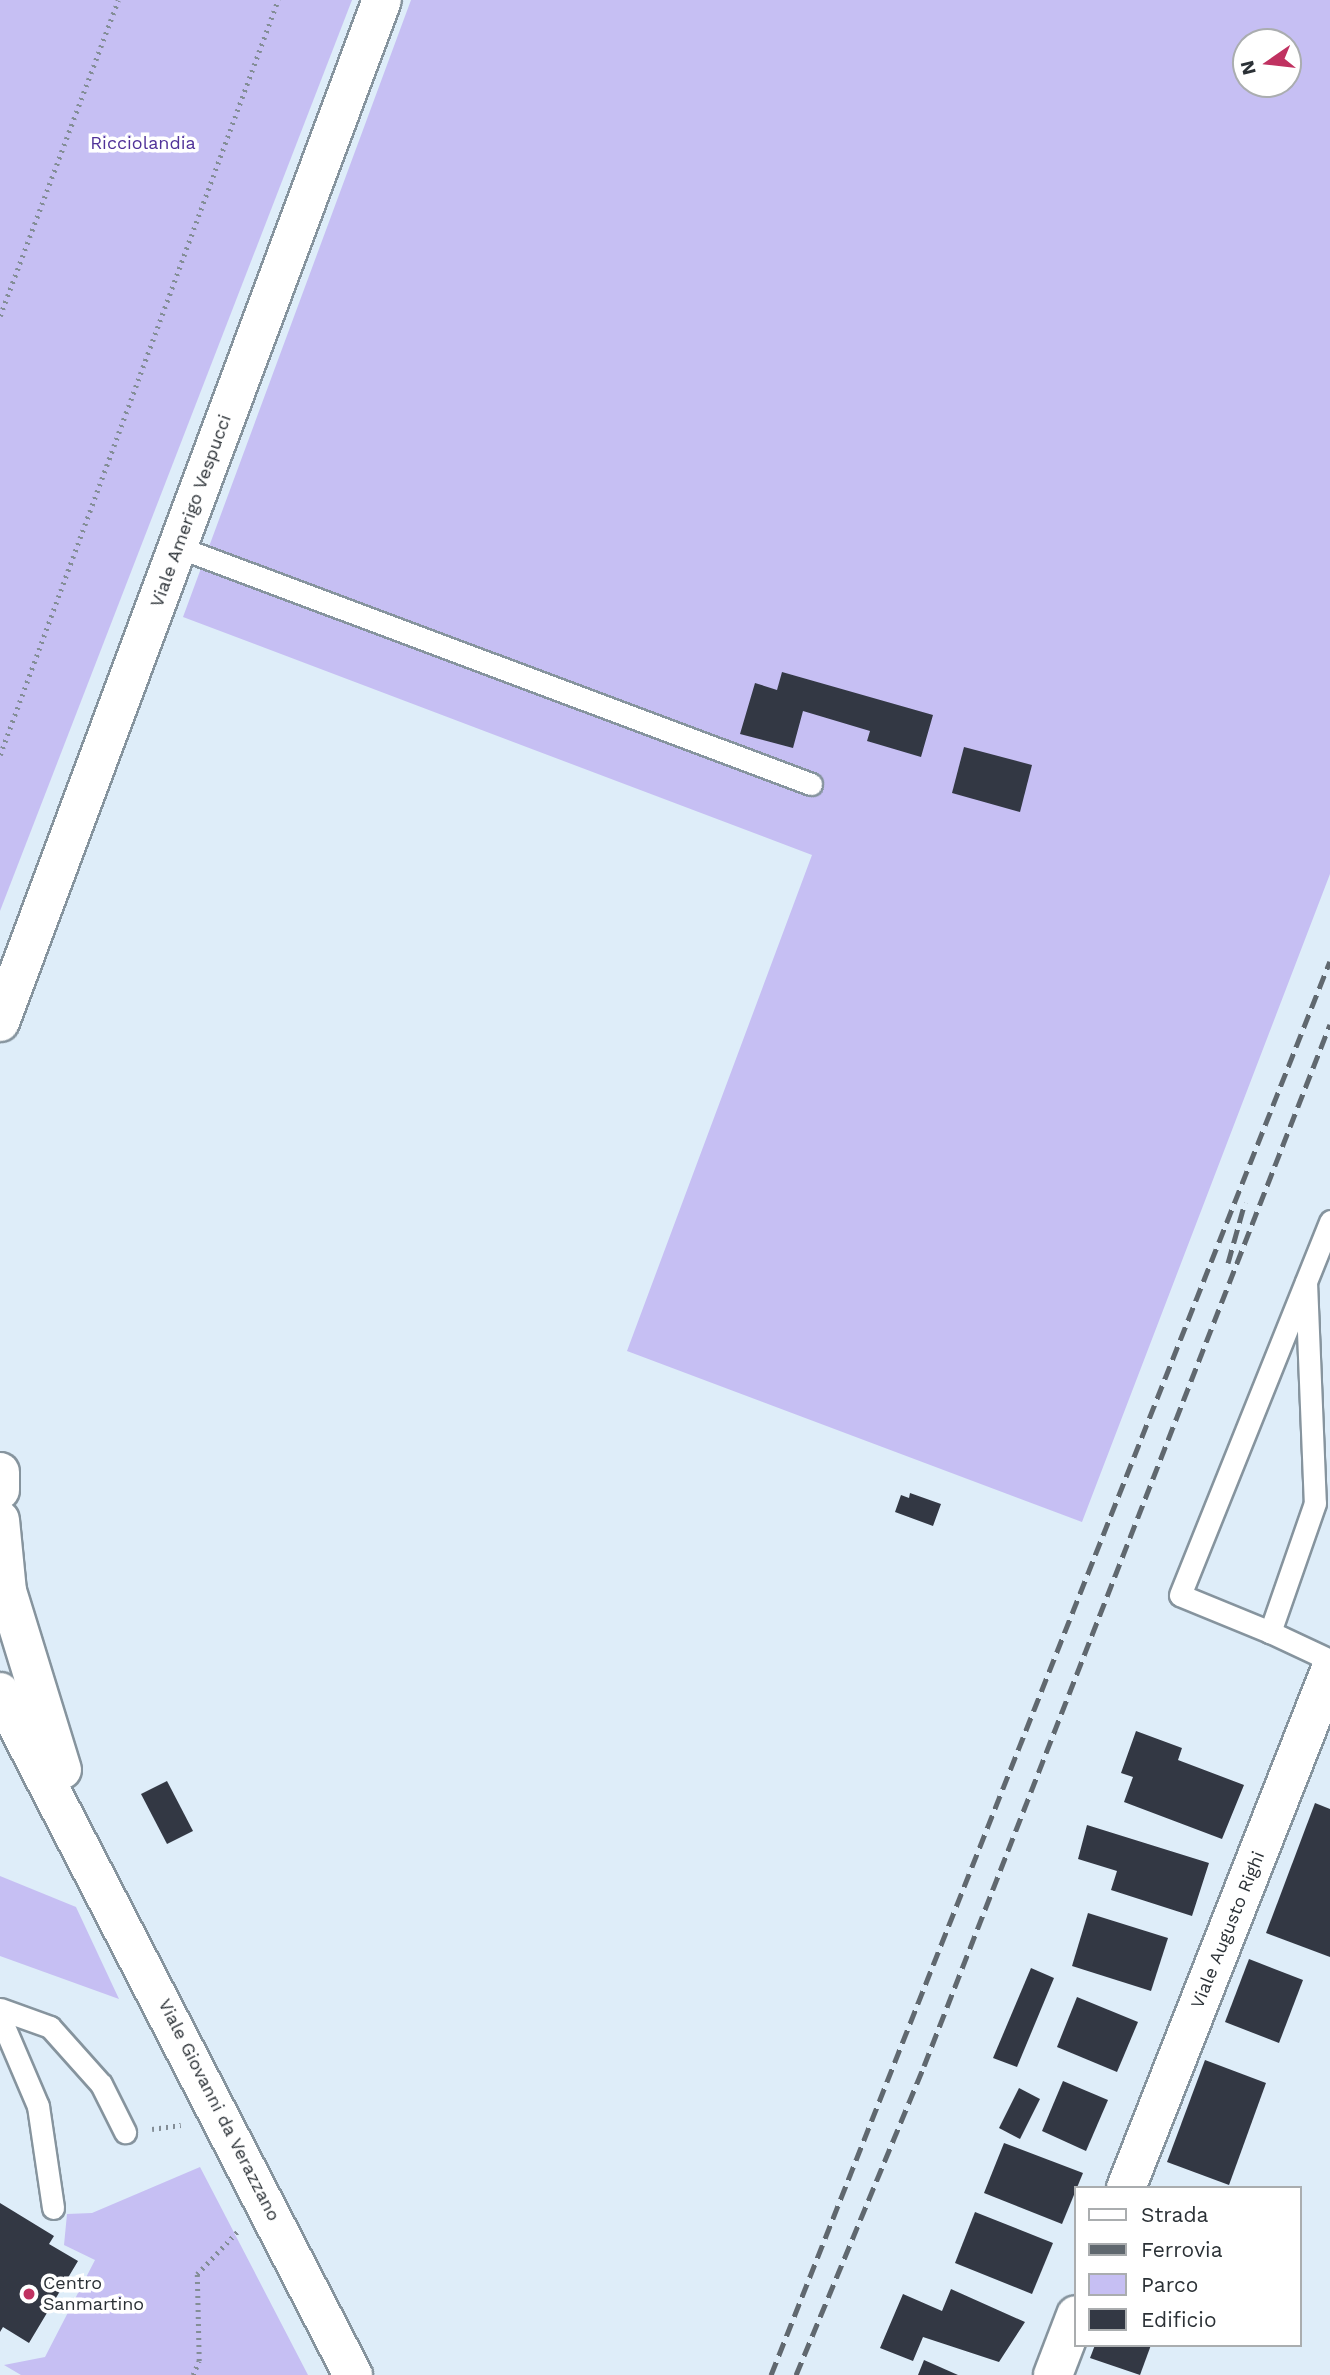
<!DOCTYPE html>
<style>
body{margin:0}
#map{position:relative;width:1330px;height:2375px;overflow:hidden;background:#deedf9;font-family:"Work Sans",sans-serif}
div>[style]{position:absolute}
[style*='--x']{left:calc(var(--x)*1px);top:calc(var(--y)*1px);width:calc(var(--w)*1px);rotate:calc(var(--a)*1deg)}
.green>*{inset:0;background:#c6bff3}
.building>*{inset:0;background:#333844}
.path>*{height:4.5px;margin-top:-2.25px;transform-origin:0;background:repeating-linear-gradient(90deg,#838d96 0 2px,transparent 0 7px)}
.roads{filter:drop-shadow(2px 0 #86949e) drop-shadow(-2px 0 #86949e) drop-shadow(0 2px #86949e) drop-shadow(0 -2px #86949e)}
.service>*{height:21px;margin:-10.5px;padding:0 10.5px;transform-origin:10.5px;border-radius:10.5px;background:#fff}
.minor>*{height:38px;margin:-19px;padding:0 19px;transform-origin:19px;border-radius:19px;background:#fff}
.tertiary>*{height:38px;margin:-19px;padding:0 19px;transform-origin:19px;border-radius:19px;background:#fff}
.rail>*{height:5px;margin-top:-2.5px;transform-origin:0;background:repeating-linear-gradient(90deg,#60686f 0 14px,transparent 0 21px)}
.dots>*{width:19px;height:19px;translate:-50% -50%;box-sizing:border-box;border:4px solid #fff;border-radius:50%}
span{translate:-50% -50%;white-space:nowrap;text-align:center;line-height:1.15;-webkit-text-stroke:7px #fff;paint-order:stroke}
.park-label{font-size:18px;color:#503299}
.street-label{font-size:18px;color:#2b3136}
.poi-label{font-size:18px;color:#2b3136}
.left{translate:0 -50%;text-align:left}
.legend{position:absolute;left:1074px;top:2186px;width:228px;height:161px;box-sizing:border-box;background:#fff;border:2px solid #aaadaf;margin:0;padding:9px 12px;list-style:none;font-size:21px;color:#2b3136}
.legend li{display:flex;align-items:center;gap:14px;height:35px}
.legend b{width:35px;border:2px solid #aaadaf}
.north{position:absolute;left:1232px;top:28px;width:70px;height:70px;box-sizing:border-box;background:#fff;border:2px solid #aaadaf;border-radius:50%;rotate:256deg;font-size:19px;font-weight:700;line-height:28px;text-align:center;color:#2b3136}
.north::after{content:'';display:block;margin:auto;width:24px;height:32px;background:#c03261;clip-path:polygon(50% 0,100% 100%,50% 72%,0 100%)}
</style>
<div id="map">
<div class="green">
<i style="clip-path:polygon(0 0,352px 0,0 911px)"></i>
<i style="clip-path:polygon(evenodd,411px 0,1330px 0,1330px 874px,1082px 1522px,627px 1351px,812px 855px,183px 617px,411px 0,1246px 42px,1288px 42px,1288px 84px,1246px 84px,1246px 42px)"></i>
<i style="clip-path:polygon(0 1876px,76px 1907px,119px 1999px,0 1956px)"></i>
<i style="clip-path:polygon(200px 2167px,308px 2375px,21px 2375px,4px 2365px,45px 2357px,95px 2260px,64px 2245px,67px 2214px,92px 2213px)"></i>
</div>
<div class="building">
<i style="clip-path:polygon(782px 672px,933px 715px,921px 757px,867px 741px,870px 731px,803px 711px,793px 748px,740px 734px,755px 683px,777px 690px)"></i>
<i style="clip-path:polygon(964px 747px,1032px 765px,1020px 812px,952px 793px)"></i>
<i style="clip-path:polygon(910px 1493px,941px 1504px,933px 1526px,895px 1512px,901px 1495px,909px 1498px)"></i>
<i style="clip-path:polygon(1136px 1731px,1182px 1748px,1178px 1760px,1244px 1785px,1222px 1839px,1124px 1802px,1133px 1777px,1121px 1773px)"></i>
<i style="clip-path:polygon(167px 1781px,193px 1831px,167px 1844px,141px 1794px)"></i>
<i style="clip-path:polygon(1315px 1803px,1330px 1809px,1330px 1957px,1266px 1933px)"></i>
<i style="clip-path:polygon(1087px 1825px,1209px 1863px,1192px 1916px,1111px 1890px,1117px 1871px,1078px 1859px)"></i>
<i style="clip-path:polygon(1088px 1913px,1168px 1938px,1151px 1991px,1072px 1966px)"></i>
<i style="clip-path:polygon(1249px 1959px,1303px 1980px,1279px 2043px,1225px 2022px)"></i>
<i style="clip-path:polygon(1031px 1968px,1054px 1978px,1017px 2067px,993px 2058px)"></i>
<i style="clip-path:polygon(1077px 1997px,1138px 2022px,1117px 2072px,1057px 2047px)"></i>
<i style="clip-path:polygon(1205px 2060px,1266px 2083px,1229px 2185px,1167px 2162px)"></i>
<i style="clip-path:polygon(1063px 2081px,1108px 2100px,1086px 2151px,1042px 2131px)"></i>
<i style="clip-path:polygon(1019px 2088px,1040px 2099px,1020px 2139px,999px 2128px)"></i>
<i style="clip-path:polygon(1004px 2143px,1083px 2173px,1062px 2224px,984px 2193px)"></i>
<i style="clip-path:polygon(0 2203px,54px 2236px,49px 2244px,78px 2261px,29px 2343px,3px 2327px,0 2332px)"></i>
<i style="clip-path:polygon(975px 2212px,1053px 2243px,1032px 2294px,955px 2263px)"></i>
<i style="clip-path:polygon(951px 2289px,1025px 2322px,999px 2362px,923px 2337px,913px 2361px,880px 2348px,903px 2294px,942px 2311px)"></i>
<i style="clip-path:polygon(1095px 2345px,1151px 2345px,1140px 2375px,1090px 2358px)"></i>
<i style="clip-path:polygon(924px 2360px,958px 2375px,918px 2375px)"></i>
</div>
<div class="path">
<i style="--x:0;--y:316;--w:337;--a:-69.5"></i>
<i style="--x:0;--y:755;--w:805;--a:-69.79"></i>
<i style="--x:152;--y:2129;--w:29;--a:-8"></i>
<i style="--x:193;--y:2375;--w:15;--a:-67"></i>
<i style="--x:199;--y:2361;--w:87;--a:-91.3"></i>
<i style="--x:197;--y:2274;--w:59;--a:-46.4"></i>
</div>
<div class="roads">
<div class="service">
<i style="--x:178;--y:547;--w:676;--a:20.53"></i>
<i style="--x:1306;--y:1282;--w:221;--a:87.7"></i>
<i style="--x:1315;--y:1503;--w:137;--a:109.2"></i>
<i style="--x:1270;--y:1632;--w:97;--a:-157.7"></i>
<i style="--x:1180;--y:1595;--w:403;--a:-68.1"></i>
<i style="--x:1270;--y:1632;--w:66;--a:25"></i>
<i style="--x:0;--y:2009;--w:53;--a:19.8"></i>
<i style="--x:50;--y:2027;--w:76;--a:48.2"></i>
<i style="--x:101;--y:2084;--w:54;--a:63.4"></i>
<i style="--x:0;--y:2017;--w:97;--a:66.9"></i>
<i style="--x:38;--y:2106;--w:103;--a:81.6"></i>
</div>
<div class="minor">
<i style="--x:0;--y:1022;--w:1091;--a:-69.51"></i>
<i style="--x:1126;--y:2188;--w:556;--a:-68.47"></i>
<i style="--x:1053;--y:2375;--w:64;--a:-69"></i>
</div>
<div class="tertiary">
<i style="--x:0;--y:1472;--w:18;--a:90"></i>
<i style="--x:0;--y:1520;--w:71;--a:84.4"></i>
<i style="--x:7;--y:1591;--w:187;--a:72.9"></i>
<i style="--x:0;--y:1692;--w:769;--a:62.67"></i>
</div>
</div>
<div class="rail">
<i style="--x:1228;--y:1263;--w:63;--a:-74.4"></i>
<i style="--x:771;--y:2375;--w:1520;--a:-68.43"></i>
<i style="--x:796;--y:2375;--w:334;--a:-67.5"></i>
<i style="--x:924;--y:2066;--w:1118;--a:-68.71"></i>
</div>
<div class="dots">
<i style="left:29px;top:2294px;background:#c03261"></i>
</div>
<div class="park-label">
<span style="left:143px;top:143px">Ricciolandia</span>
</div>
<div class="street-label">
<span style="left:191px;top:511px;rotate:-70deg">Viale Amerigo Vespucci</span>
<span style="left:1228px;top:1930px;rotate:-68deg">Viale Augusto Righi</span>
<span style="left:219px;top:2110px;rotate:63deg">Viale Giovanni da Verazzano</span>
</div>
<div class="poi-label">
<span class="left" style="left:43px;top:2294px">Centro<br>Sanmartino</span>
</div>
<ul class="legend">
<li><b style="height:9px;background:#fff"></b>Strada</li>
<li><b style="height:9px;background:#60686f"></b>Ferrovia</li>
<li><b style="height:19px;background:#c6bff3"></b>Parco</li>
<li><b style="height:19px;background:#333844"></b>Edificio</li>
</ul>
<div class="north">N</div>
</div>
